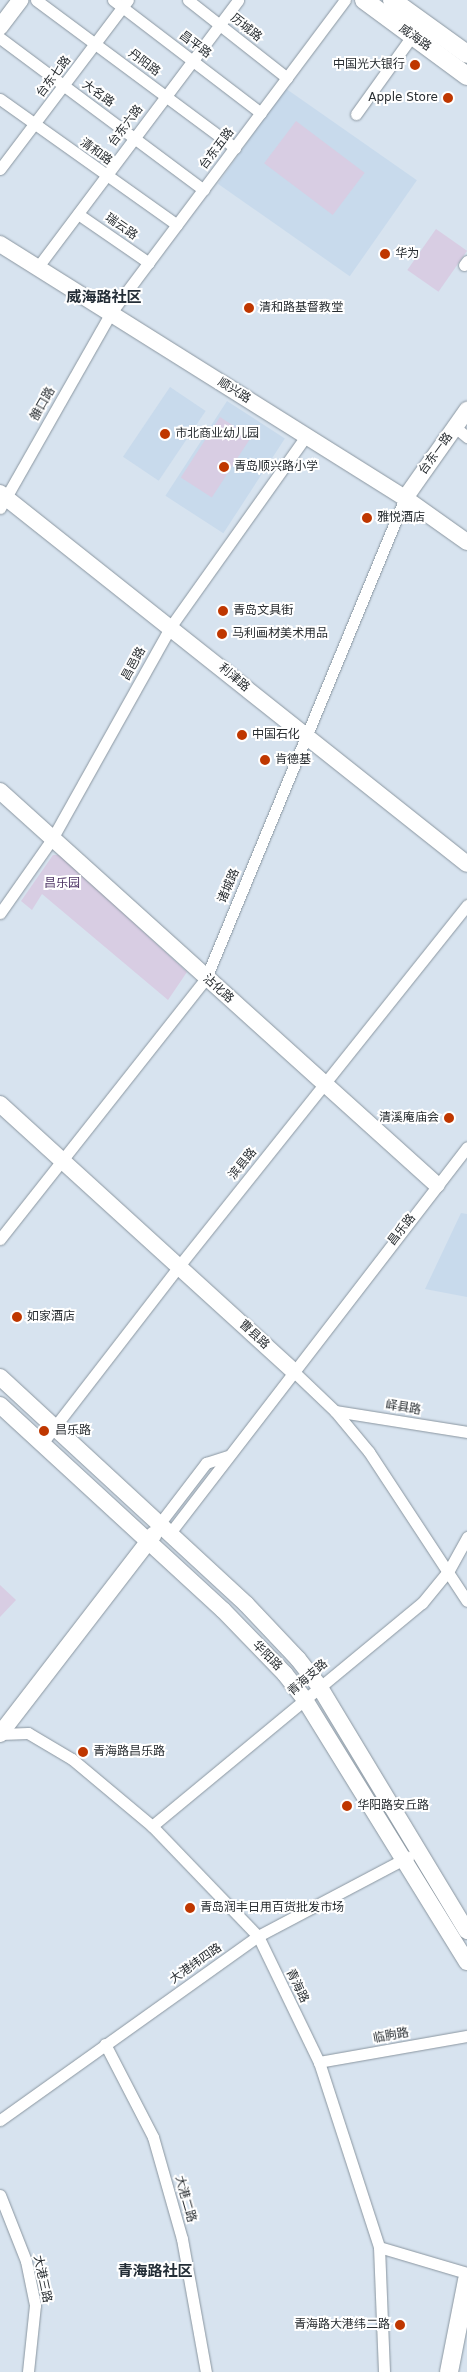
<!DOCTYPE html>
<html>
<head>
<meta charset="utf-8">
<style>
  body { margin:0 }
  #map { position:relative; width:467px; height:2372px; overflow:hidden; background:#d7e3ef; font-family:"DejaVu Sans","Noto Sans SC",sans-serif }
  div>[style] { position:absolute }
  .built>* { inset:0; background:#c8daec; transform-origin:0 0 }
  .green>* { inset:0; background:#d8cde3; transform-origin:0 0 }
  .roads { filter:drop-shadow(0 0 1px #8a96a0) drop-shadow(0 0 1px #8a96a0) }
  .street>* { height:11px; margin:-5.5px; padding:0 5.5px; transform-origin:5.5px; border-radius:5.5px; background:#fff }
  .secondary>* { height:16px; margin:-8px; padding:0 8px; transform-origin:8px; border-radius:8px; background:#fff }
  .primary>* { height:18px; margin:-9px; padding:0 9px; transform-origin:9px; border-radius:9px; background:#fff }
  .dots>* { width:14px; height:14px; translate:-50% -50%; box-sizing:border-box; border:2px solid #fff; border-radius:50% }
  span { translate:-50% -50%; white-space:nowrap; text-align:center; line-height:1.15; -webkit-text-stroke:4px #fff; paint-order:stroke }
  .street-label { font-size:12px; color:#282d31 }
  .poi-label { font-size:12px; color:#282d31 }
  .right { translate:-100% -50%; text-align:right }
  .left { translate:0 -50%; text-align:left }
  .park-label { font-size:12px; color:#4e3565 }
  .quarter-label { font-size:15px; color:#242e37; font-weight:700 }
</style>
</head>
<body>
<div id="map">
  <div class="built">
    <div style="left:285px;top:88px;width:161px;height:117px;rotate:35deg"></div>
    <div style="left:170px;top:387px;width:43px;height:84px;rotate:34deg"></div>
    <div style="left:227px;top:401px;width:69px;height:113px;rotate:33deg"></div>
    <div style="clip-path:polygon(461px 1213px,467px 1214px,467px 1297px,425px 1289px)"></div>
  </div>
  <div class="green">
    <div style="left:296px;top:121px;width:86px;height:53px;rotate:37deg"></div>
    <div style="left:436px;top:229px;width:38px;height:50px;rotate:35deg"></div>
    <div style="left:220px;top:417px;width:37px;height:72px;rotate:33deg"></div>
    <div style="clip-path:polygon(53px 855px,60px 855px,187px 972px,168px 1000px,42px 894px,32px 910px,21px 901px)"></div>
    <div style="clip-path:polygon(0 1585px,16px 1600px,0 1617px)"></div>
  </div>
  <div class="roads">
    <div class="street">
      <div style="left:36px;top:0;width:248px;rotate:36.6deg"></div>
      <div style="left:113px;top:0;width:186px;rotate:37.4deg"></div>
      <div style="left:188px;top:0;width:126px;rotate:38.2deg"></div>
      <div style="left:0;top:38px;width:254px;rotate:36.7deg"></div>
      <div style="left:0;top:99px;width:217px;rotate:35.4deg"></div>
      <div style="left:356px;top:114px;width:96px;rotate:-54.3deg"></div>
      <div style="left:0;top:169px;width:212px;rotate:-52.9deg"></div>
      <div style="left:78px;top:214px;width:86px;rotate:34.6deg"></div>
      <div style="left:464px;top:265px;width:5px;rotate:-53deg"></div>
      <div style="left:37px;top:268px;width:335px;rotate:-53.1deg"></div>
      <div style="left:455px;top:427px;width:16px;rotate:40deg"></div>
      <div style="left:0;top:508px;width:223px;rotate:-60.4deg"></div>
      <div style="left:110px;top:314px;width:392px;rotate:-53.2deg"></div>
      <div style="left:0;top:913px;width:90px;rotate:-54.9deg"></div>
      <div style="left:52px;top:839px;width:244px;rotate:-60.8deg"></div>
      <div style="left:171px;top:626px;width:233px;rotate:-54.6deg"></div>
      <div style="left:0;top:1239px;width:333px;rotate:-51.7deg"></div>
      <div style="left:206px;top:978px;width:520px;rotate:-67.48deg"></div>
      <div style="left:292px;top:1370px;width:59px;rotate:43.6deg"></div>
      <div style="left:335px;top:1411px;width:53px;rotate:50.3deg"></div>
      <div style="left:369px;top:1452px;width:178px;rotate:56.7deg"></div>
      <div style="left:335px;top:1411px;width:134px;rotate:9deg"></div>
      <div style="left:43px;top:1442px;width:222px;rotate:-52.3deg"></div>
      <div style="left:179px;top:1266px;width:462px;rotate:-51.4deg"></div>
      <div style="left:160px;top:1523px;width:76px;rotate:-52.5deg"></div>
      <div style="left:206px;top:1463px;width:23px;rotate:-18deg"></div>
      <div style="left:170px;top:1533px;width:487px;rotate:-52.4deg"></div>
      <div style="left:0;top:1734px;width:28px;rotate:-2deg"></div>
      <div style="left:28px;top:1733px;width:51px;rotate:30.6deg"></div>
      <div style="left:72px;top:1759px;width:104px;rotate:39.9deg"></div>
      <div style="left:152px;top:1826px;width:153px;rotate:46.1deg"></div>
      <div style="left:258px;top:1936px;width:140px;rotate:64.2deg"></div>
      <div style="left:319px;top:2062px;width:194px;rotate:72deg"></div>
      <div style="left:379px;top:2247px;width:125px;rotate:87.7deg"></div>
      <div style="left:152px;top:1826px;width:350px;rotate:-39.6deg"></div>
      <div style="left:422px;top:1603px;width:43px;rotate:-50.7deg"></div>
      <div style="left:449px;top:1570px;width:38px;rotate:-61deg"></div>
      <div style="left:105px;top:2044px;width:105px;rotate:62.7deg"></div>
      <div style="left:153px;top:2137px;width:106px;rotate:74.1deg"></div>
      <div style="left:182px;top:2239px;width:135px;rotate:79.8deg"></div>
      <div style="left:319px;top:2062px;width:150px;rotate:-10deg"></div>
      <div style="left:0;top:2120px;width:317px;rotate:-35.5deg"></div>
      <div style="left:258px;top:1936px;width:170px;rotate:-27.8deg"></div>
      <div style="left:0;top:2195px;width:71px;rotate:68.5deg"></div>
      <div style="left:26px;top:2261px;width:45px;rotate:78.4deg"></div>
      <div style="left:35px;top:2305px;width:67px;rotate:96deg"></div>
      <div style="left:379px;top:2247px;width:92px;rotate:16.5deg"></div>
    </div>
    <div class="secondary">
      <div style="left:0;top:27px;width:34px;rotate:-53deg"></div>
      <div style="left:0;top:244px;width:478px;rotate:32.1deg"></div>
      <div style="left:405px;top:498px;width:76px;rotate:35.4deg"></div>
      <div style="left:0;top:493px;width:596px;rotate:38.46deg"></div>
      <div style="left:405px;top:498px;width:108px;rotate:-54.8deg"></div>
      <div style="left:0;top:791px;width:588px;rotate:42.04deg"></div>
      <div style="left:0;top:1104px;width:395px;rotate:42.3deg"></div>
      <div style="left:0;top:1377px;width:335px;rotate:42.7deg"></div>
      <div style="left:246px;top:1604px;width:76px;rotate:46.6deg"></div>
      <div style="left:298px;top:1659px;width:34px;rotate:52deg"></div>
      <div style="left:319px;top:1686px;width:286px;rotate:58.9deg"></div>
      <div style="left:0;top:1405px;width:303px;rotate:42.6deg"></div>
      <div style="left:223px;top:1610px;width:89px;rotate:45.9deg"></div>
      <div style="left:285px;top:1674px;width:33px;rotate:52deg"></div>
      <div style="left:305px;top:1700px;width:308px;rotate:58.3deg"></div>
      <div style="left:0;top:1734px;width:252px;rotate:-52.4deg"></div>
    </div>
    <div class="primary">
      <div style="left:364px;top:0;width:128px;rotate:36.4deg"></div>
      <div style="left:392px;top:0;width:92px;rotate:35.8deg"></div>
      <div style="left:449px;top:2372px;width:94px;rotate:-78.9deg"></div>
    </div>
  </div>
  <div class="dots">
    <div style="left:415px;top:65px;background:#bf3700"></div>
    <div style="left:448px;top:98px;background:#bf3700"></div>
    <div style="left:385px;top:254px;background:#bf3700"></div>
    <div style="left:249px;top:308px;background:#bf3700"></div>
    <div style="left:165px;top:434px;background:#bf3700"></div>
    <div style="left:224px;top:467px;background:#bf3700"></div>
    <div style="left:367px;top:518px;background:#bf3700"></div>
    <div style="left:223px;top:611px;background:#bf3700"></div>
    <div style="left:222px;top:634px;background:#bf3700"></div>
    <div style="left:242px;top:735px;background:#bf3700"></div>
    <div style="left:265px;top:760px;background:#bf3700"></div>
    <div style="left:449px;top:1118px;background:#bf3700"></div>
    <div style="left:17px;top:1317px;background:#bf3700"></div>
    <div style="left:44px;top:1431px;background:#bf3700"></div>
    <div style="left:83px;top:1752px;background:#bf3700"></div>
    <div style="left:347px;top:1806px;background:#bf3700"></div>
    <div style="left:190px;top:1908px;background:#bf3700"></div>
    <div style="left:400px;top:2325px;background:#bf3700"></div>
  </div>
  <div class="street-label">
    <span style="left:246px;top:28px;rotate:38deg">历城路</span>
    <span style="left:415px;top:38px;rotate:36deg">威海路</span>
    <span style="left:195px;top:45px;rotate:37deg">昌平路</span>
    <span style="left:144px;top:63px;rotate:37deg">丹阳路</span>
    <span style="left:54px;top:77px;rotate:-53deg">台东七路</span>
    <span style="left:98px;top:94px;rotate:36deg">大名路</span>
    <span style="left:126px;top:126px;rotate:-53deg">台东六路</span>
    <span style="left:217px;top:149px;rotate:-53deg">台东五路</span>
    <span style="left:96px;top:152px;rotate:36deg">清和路</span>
    <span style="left:121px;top:227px;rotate:35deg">瑞云路</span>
    <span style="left:234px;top:391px;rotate:32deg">顺兴路</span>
    <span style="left:43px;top:404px;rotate:-60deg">雒口路</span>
    <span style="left:436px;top:454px;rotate:-54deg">台东一路</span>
    <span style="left:134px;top:664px;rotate:-61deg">昌邑路</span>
    <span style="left:234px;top:678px;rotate:40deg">利津路</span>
    <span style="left:229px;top:886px;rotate:-67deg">诸城路</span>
    <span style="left:218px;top:989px;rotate:42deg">沾化路</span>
    <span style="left:243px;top:1164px;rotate:-51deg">滨县路</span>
    <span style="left:402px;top:1230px;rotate:-52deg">昌乐路</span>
    <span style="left:254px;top:1335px;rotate:43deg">曹县路</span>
    <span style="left:403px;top:1408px;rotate:9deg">峄县路</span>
    <span style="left:267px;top:1656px;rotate:45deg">华阳路</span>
    <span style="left:308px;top:1678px;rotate:-41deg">青海支路</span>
    <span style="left:196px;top:1964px;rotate:-35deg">大港纬四路</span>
    <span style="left:297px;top:1986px;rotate:64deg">青海路</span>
    <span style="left:391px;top:2036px;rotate:-10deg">临朐路</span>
    <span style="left:185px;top:2199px;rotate:74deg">大港二路</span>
    <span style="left:42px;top:2279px;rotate:78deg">大港三路</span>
  </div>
  <div class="poi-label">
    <span class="right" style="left:405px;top:65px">中国光大银行</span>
    <span class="right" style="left:438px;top:98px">Apple Store</span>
    <span class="left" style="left:395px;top:254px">华为</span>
    <span class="left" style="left:259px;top:308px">清和路基督教堂</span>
    <span class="left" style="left:175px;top:434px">市北商业幼儿园</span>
    <span class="left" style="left:234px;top:467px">青岛顺兴路小学</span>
    <span class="left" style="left:377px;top:518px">雅悦酒店</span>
    <span class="left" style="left:233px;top:611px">青岛文具街</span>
    <span class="left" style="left:232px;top:634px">马利画材美术用品</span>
    <span class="left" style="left:252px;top:735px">中国石化</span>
    <span class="left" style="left:275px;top:760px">肯德基</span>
    <span class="right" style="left:439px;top:1118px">清溪庵庙会</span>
    <span class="left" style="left:27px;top:1317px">如家酒店</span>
    <span class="left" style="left:55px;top:1431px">昌乐路</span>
    <span class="left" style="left:93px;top:1752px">青海路昌乐路</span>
    <span class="left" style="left:357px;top:1806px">华阳路安丘路</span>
    <span class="left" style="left:200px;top:1908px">青岛润丰日用百货批发市场</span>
    <span class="right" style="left:390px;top:2325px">青海路大港纬二路</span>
  </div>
  <div class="park-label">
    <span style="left:62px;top:884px">昌乐园</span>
  </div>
  <div class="quarter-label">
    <span style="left:104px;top:298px">威海路社区</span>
    <span style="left:155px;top:2272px">青海路社区</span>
  </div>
</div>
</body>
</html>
